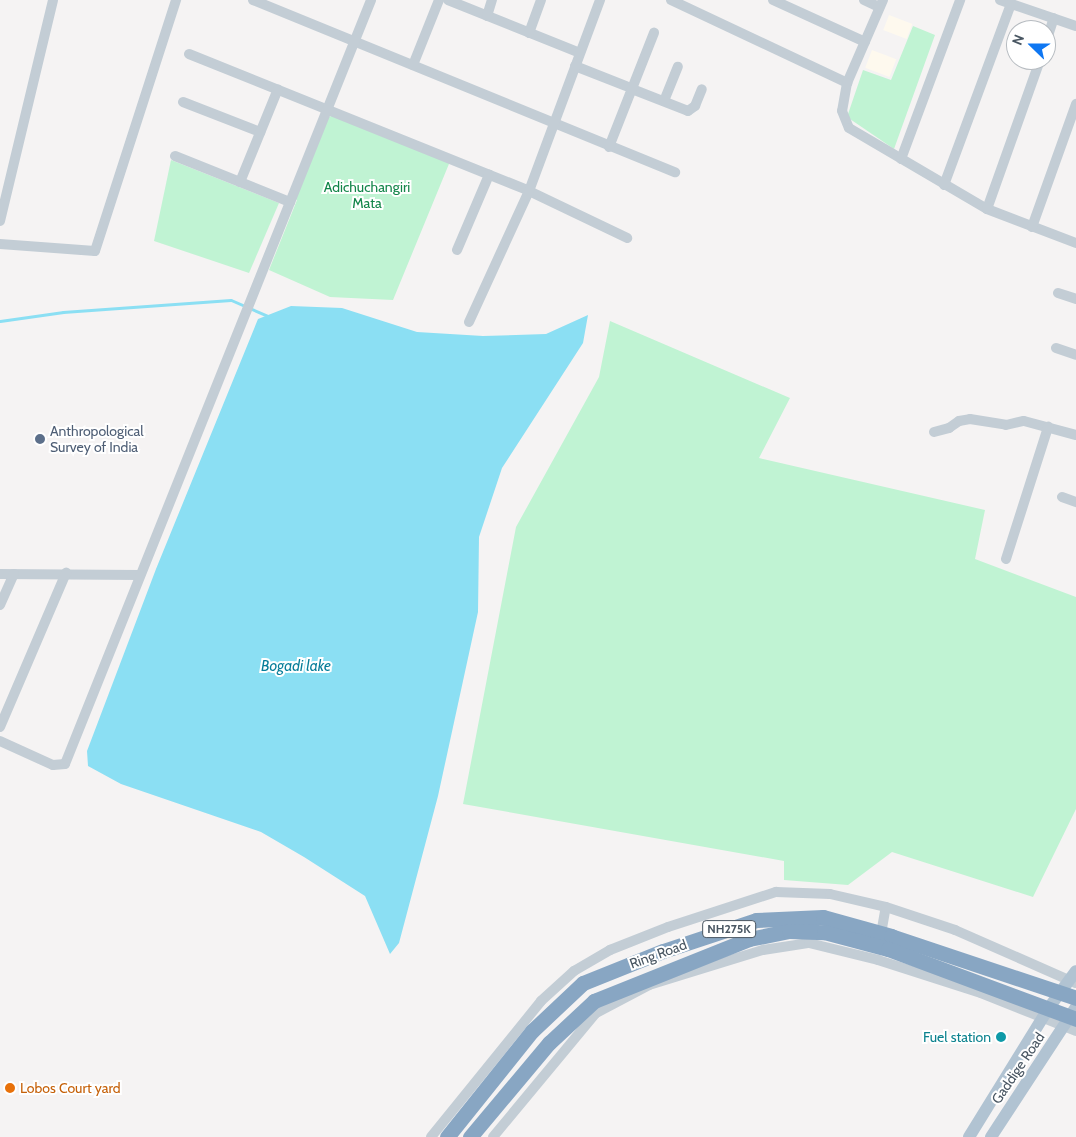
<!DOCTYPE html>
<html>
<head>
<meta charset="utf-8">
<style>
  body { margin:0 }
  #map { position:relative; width:1076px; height:1137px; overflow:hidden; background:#f5f3f3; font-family:Cabin,sans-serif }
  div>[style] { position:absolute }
  .commercial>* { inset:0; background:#fef9ee; transform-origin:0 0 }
  .green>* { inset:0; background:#c0f3d3 }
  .water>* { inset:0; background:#8bdff3 }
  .stream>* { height:3px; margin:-1.5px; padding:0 1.5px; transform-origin:1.5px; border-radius:1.5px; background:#8bdff3 }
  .minor>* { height:10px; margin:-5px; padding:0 5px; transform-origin:5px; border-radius:5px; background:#c3cdd5 }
  .major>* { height:12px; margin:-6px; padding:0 6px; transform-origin:6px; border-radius:6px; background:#b1c3d2 }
  .highway>* { height:15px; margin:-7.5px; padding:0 7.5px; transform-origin:7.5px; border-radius:7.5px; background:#88a6c3 }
  .dots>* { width:14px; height:14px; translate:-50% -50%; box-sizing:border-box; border:2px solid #fff; border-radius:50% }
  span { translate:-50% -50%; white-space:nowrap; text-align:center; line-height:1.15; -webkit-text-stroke:4px #fff; paint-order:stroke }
  .shield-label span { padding:1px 4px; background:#fff; border:1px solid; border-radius:4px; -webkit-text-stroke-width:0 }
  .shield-label { font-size:12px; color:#495662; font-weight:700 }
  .park-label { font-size:14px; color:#128549 }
  .service-label { font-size:14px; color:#4e5e75 }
  .left { translate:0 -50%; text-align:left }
  .street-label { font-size:14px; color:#495662 }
  .culture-label { font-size:14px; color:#0d838f }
  .right { translate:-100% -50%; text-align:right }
  .food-label { font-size:14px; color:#c56008 }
  .water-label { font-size:15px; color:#067d99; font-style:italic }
  .north { position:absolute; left:1006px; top:20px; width:50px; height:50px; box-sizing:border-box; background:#fff; border:1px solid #b6bbc0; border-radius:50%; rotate:292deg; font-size:14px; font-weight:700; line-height:20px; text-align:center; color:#495662 }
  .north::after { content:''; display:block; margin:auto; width:18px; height:22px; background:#0f77f2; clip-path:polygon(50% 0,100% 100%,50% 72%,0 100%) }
</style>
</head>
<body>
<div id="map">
  <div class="commercial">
    <div style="left:889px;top:15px;width:25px;height:16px;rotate:21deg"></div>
    <div style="left:872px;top:50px;width:26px;height:19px;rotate:21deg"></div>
  </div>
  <div class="green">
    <div style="clip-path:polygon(913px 26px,935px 35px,894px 149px,847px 117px,863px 70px,891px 80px)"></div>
    <div style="clip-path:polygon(333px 112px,451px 159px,393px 300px,330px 297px,269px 270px,297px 200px,292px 197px,325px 115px,330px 117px)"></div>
    <div style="clip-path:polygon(171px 160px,279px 203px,249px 273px,154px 241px)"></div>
    <div style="clip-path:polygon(610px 321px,790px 398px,759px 458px,985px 510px,975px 559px,1076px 597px,1076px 809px,1033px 897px,892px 852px,848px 885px,784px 880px,784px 861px,463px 804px,516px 527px,599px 377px)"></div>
  </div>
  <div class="water">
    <div style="clip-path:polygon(291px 306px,342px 308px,417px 332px,483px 336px,546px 334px,588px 315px,583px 343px,502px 468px,479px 537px,478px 612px,438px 796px,399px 943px,390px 954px,365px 896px,304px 857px,261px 832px,121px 784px,88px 766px,87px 751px,156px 569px,258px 319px)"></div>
  </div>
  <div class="stream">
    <div style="left:0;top:321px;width:64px;rotate:-8.1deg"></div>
    <div style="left:63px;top:312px;width:168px;rotate:-4.1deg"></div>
    <div style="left:231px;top:300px;width:43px;rotate:23.6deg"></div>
  </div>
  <div class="minor">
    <div style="left:253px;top:0;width:456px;rotate:22.2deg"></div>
    <div style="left:448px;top:0;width:142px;rotate:21.9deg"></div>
    <div style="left:671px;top:0;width:195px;rotate:25.2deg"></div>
    <div style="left:773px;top:0;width:101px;rotate:24.5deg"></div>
    <div style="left:864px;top:0;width:17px;rotate:25deg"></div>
    <div style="left:883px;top:0;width:90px;rotate:113.4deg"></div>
    <div style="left:847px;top:83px;width:28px;rotate:100deg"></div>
    <div style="left:842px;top:111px;width:18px;rotate:68deg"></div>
    <div style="left:849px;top:128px;width:160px;rotate:30.4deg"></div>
    <div style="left:987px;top:209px;width:95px;rotate:20.9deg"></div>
    <div style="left:1000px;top:0;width:80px;rotate:18.9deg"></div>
    <div style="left:487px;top:16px;width:17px;rotate:-73deg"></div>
    <div style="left:529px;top:33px;width:35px;rotate:-70deg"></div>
    <div style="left:1046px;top:42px;width:25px;rotate:-72deg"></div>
    <div style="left:189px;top:54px;width:367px;rotate:21.9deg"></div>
    <div style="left:529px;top:191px;width:109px;rotate:25.6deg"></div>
    <div style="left:413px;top:65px;width:70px;rotate:-68.2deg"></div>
    <div style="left:575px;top:66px;width:55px;rotate:21.4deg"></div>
    <div style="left:632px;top:89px;width:60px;rotate:21.4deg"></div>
    <div style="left:688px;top:111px;width:9px;rotate:-36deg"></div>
    <div style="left:695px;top:106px;width:18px;rotate:-68deg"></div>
    <div style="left:664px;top:101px;width:37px;rotate:-68deg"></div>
    <div style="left:183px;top:102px;width:83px;rotate:21.3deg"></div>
    <div style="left:609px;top:147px;width:123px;rotate:-68.5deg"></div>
    <div style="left:175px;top:156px;width:124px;rotate:21.8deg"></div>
    <div style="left:901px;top:159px;width:170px;rotate:-69.6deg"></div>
    <div style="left:240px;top:182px;width:100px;rotate:-67.8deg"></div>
    <div style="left:944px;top:185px;width:193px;rotate:-69.7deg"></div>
    <div style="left:987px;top:209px;width:158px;rotate:-70.4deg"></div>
    <div style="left:0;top:221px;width:227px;rotate:-76.5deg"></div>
    <div style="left:1032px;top:227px;width:131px;rotate:-70.3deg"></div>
    <div style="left:0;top:244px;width:95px;rotate:4.2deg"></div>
    <div style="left:95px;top:251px;width:264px;rotate:-72.1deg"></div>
    <div style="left:457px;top:250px;width:82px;rotate:-66.9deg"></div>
    <div style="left:1058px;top:293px;width:19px;rotate:18deg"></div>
    <div style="left:469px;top:322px;width:144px;rotate:-65.4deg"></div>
    <div style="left:529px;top:191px;width:204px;rotate:-69.6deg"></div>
    <div style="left:1056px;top:348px;width:21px;rotate:19deg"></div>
    <div style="left:934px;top:432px;width:16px;rotate:-15deg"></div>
    <div style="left:949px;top:428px;width:12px;rotate:-35deg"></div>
    <div style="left:959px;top:421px;width:11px;rotate:-10deg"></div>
    <div style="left:970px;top:419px;width:36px;rotate:9deg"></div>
    <div style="left:1006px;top:425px;width:18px;rotate:-13deg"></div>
    <div style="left:1024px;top:421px;width:54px;rotate:15.1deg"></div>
    <div style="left:1062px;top:497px;width:15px;rotate:20deg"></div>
    <div style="left:1006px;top:559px;width:139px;rotate:-72.3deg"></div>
    <div style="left:0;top:574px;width:140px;rotate:0.4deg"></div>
    <div style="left:0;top:605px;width:34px;rotate:-66deg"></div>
    <div style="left:0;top:727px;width:168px;rotate:-66.8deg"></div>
    <div style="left:0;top:741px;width:58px;rotate:24.4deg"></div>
    <div style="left:53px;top:765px;width:12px;rotate:-5deg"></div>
    <div style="left:65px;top:764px;width:823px;rotate:-68.17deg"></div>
    <div style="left:881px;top:934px;width:27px;rotate:-80deg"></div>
    <div style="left:431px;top:1137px;width:175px;rotate:-51deg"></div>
    <div style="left:541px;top:1001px;width:45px;rotate:-42.3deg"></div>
    <div style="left:574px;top:971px;width:42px;rotate:-30.3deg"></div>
    <div style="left:610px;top:950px;width:62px;rotate:-21.6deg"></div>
    <div style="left:668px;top:927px;width:114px;rotate:-18deg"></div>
    <div style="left:776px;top:892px;width:54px;rotate:2.1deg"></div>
    <div style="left:830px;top:894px;width:57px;rotate:13.1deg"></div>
    <div style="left:886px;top:907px;width:73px;rotate:18.4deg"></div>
    <div style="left:955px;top:930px;width:132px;rotate:23.7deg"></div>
    <div style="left:493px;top:1137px;width:161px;rotate:-50.3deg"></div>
    <div style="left:596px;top:1013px;width:60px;rotate:-27.8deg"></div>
    <div style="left:649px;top:985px;width:119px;rotate:-17.1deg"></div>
    <div style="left:763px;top:950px;width:47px;rotate:-8.7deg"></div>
    <div style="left:809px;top:943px;width:71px;rotate:13.8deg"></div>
    <div style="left:878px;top:960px;width:108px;rotate:17.8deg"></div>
    <div style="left:981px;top:993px;width:102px;rotate:21.8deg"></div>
  </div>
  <div class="major">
    <div style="left:969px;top:1137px;width:150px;rotate:-58.3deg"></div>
    <div style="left:1048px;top:1009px;width:47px;rotate:-53.6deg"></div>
    <div style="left:991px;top:1137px;width:155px;rotate:-56.8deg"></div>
  </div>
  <div class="highway">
    <div style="left:447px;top:1137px;width:136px;rotate:-51.3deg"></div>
    <div style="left:532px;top:1031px;width:70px;rotate:-43.3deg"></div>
    <div style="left:583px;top:983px;width:86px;rotate:-21.8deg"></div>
    <div style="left:663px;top:951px;width:98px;rotate:-18.4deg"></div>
    <div style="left:756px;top:920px;width:67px;rotate:-2.6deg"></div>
    <div style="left:823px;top:917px;width:71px;rotate:15.6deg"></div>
    <div style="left:891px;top:936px;width:195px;rotate:18.5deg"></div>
    <div style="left:470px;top:1137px;width:123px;rotate:-50deg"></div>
    <div style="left:549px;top:1043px;width:62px;rotate:-43deg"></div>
    <div style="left:594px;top:1001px;width:167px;rotate:-21.8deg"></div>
    <div style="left:749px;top:939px;width:41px;rotate:-11.3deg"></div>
    <div style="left:789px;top:931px;width:35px;rotate:2deg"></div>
    <div style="left:824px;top:932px;width:66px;rotate:14.9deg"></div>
    <div style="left:888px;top:949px;width:201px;rotate:20.4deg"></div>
  </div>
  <div class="dots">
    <div style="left:40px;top:439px;background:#5c6f8a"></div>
    <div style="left:1001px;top:1037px;background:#0f9aa8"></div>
    <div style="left:10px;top:1088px;background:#e8710a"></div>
  </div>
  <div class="shield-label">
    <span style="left:729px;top:929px">NH275K</span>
  </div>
  <div class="park-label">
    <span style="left:367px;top:195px">Adichuchangiri<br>Mata</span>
  </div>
  <div class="service-label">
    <span class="left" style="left:50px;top:439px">Anthropological<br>Survey of India</span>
  </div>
  <div class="street-label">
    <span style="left:658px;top:954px;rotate:-20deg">Ring Road</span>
    <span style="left:1018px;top:1068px;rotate:-56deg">Gaddige Road</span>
  </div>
  <div class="culture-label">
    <span class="right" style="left:991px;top:1037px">Fuel station</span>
  </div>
  <div class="food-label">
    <span class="left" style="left:20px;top:1088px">Lobos Court yard</span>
  </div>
  <div class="water-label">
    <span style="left:296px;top:667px">Bogadi lake</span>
  </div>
  <div class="north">N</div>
</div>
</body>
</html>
